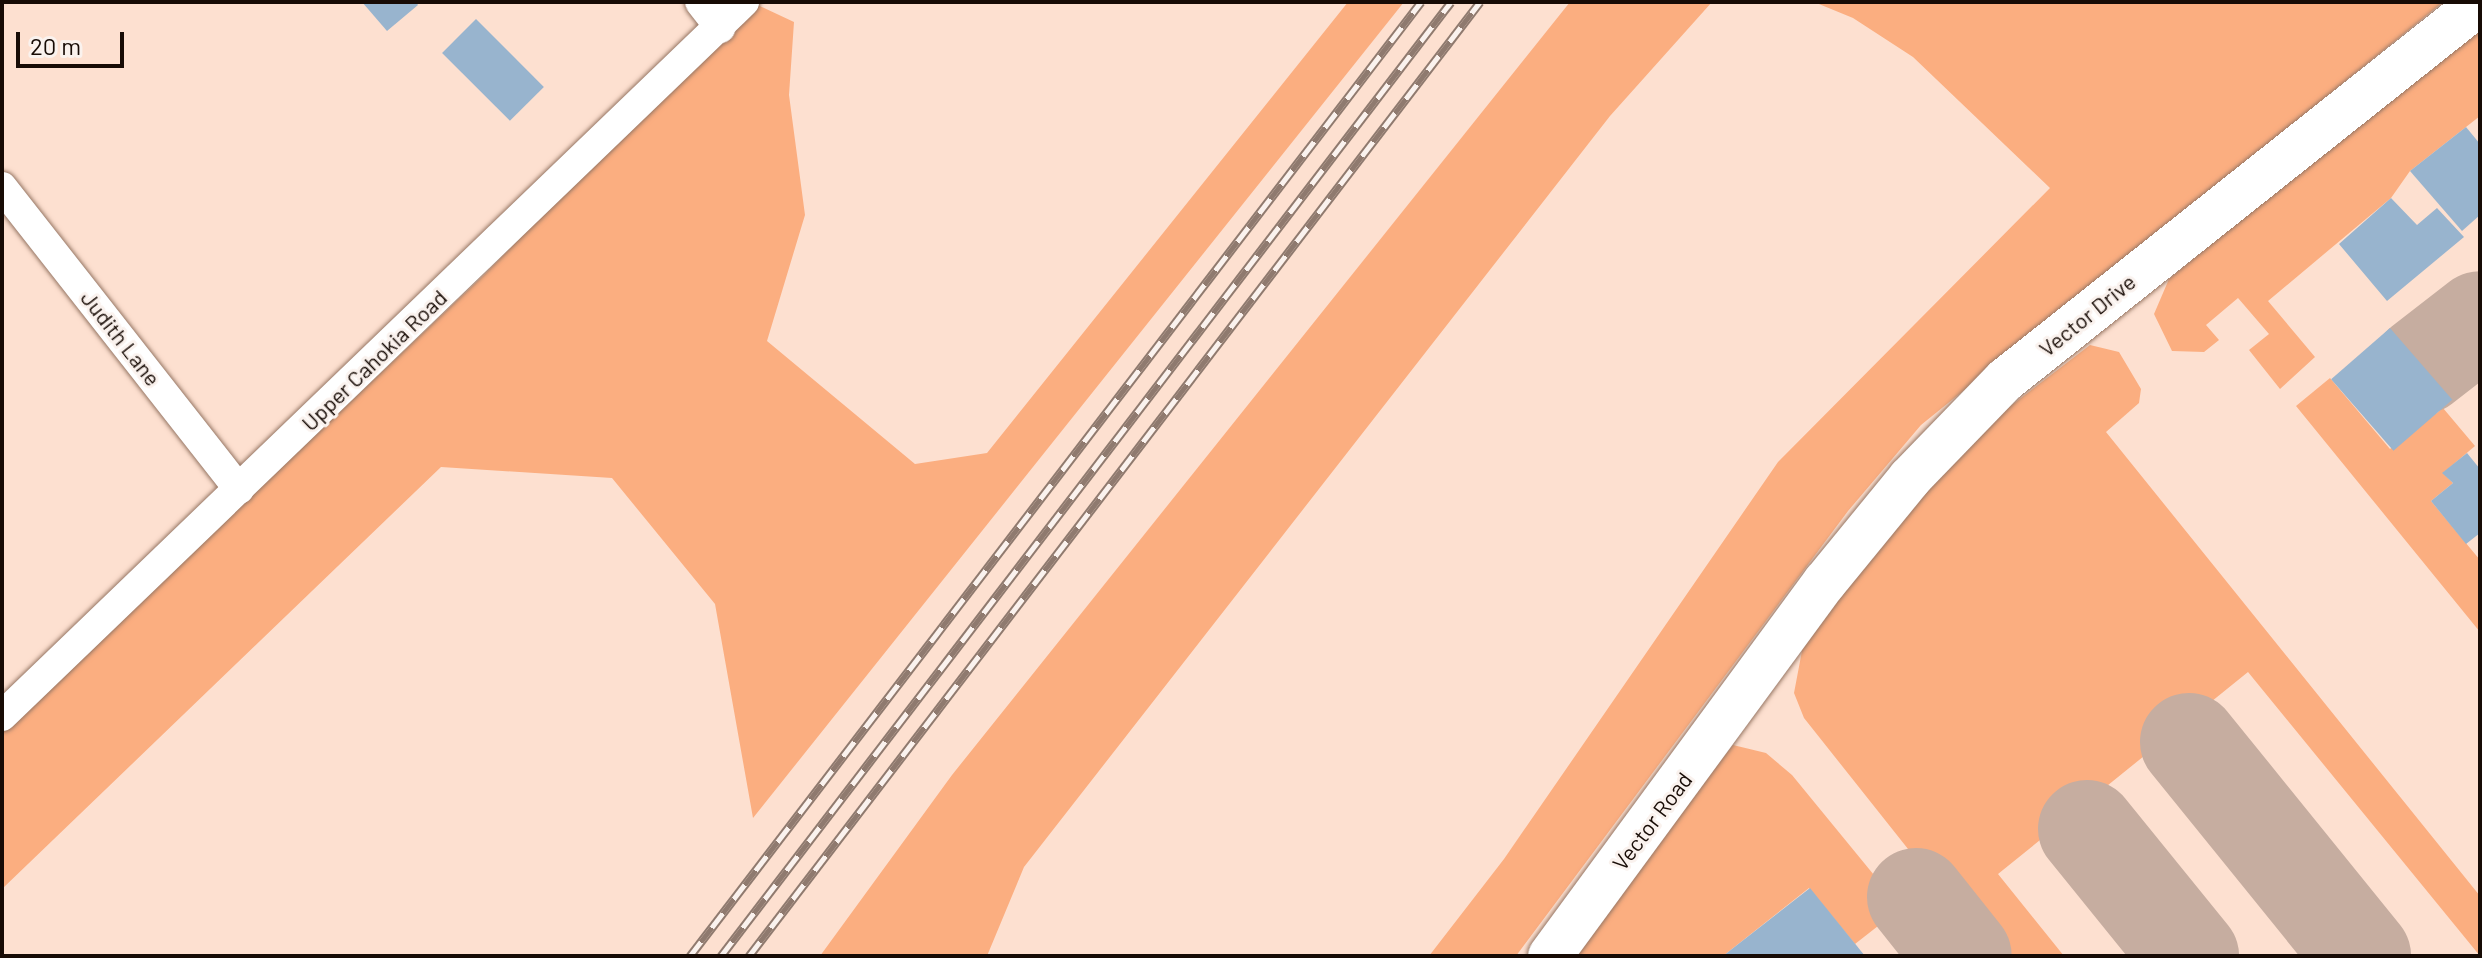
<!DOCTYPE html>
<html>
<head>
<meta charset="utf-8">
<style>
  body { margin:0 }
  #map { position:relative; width:2482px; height:958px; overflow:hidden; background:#fde0d0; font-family:Barlow,sans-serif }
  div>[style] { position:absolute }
  .green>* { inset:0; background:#fbae80 }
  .taxiway>* { height:98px; margin:-49px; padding:0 49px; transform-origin:49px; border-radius:49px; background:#c6ada0 }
  .building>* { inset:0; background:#98b4ce; transform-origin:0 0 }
  .roads { filter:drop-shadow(0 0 2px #967664) drop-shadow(0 0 2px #967664) }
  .street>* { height:30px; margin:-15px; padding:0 15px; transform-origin:15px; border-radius:15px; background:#fff }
  .secondary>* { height:44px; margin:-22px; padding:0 22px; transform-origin:22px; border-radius:22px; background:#fff }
  .rail>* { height:9px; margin-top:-4.5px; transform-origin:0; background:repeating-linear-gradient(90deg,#faf2ee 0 18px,#8f7a6f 0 36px); box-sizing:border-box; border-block:2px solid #8f7a6f }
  span { translate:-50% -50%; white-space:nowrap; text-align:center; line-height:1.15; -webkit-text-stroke:6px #faf2ee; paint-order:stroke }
  .street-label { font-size:22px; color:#170b05 }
  .frame { position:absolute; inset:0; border:4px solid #170b05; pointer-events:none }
  .scale { position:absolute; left:16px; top:32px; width:108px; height:36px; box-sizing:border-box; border:4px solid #170b05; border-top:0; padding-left:10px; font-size:24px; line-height:28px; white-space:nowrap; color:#170b05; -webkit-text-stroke:6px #faf2ee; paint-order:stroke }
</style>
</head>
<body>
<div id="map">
  <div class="green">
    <div style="clip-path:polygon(751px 2px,794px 22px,789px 95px,805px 215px,767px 341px,915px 464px,987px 453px,1348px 2px,1404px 2px,753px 818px,715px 604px,612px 478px,441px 467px,2px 889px,2px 733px,484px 275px)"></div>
    <div style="clip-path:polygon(1570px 2px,1712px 2px,1610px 116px,1024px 867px,987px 956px,820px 956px,952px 775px)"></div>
    <div style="clip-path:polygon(1814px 2px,2443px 2px,1921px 425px,1848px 511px,1516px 956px,1429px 956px,1504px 859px,1778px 462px,2050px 188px,1913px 57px,1853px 18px)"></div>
    <div style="clip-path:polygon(2480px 23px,2480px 116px,2410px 171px,2391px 198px,2268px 301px,2315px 357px,2280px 389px,2249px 350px,2269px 334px,2238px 298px,2206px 325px,2219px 340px,2204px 352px,2172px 351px,2154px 314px,2169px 279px)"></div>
    <div style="clip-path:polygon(2090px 345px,2119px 352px,2141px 389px,2139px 403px,2106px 432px,2480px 896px,2480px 956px,2248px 672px,1998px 874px,2064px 956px,1993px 956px,1804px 718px,1794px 693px,1805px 635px,1960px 445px)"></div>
    <div style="clip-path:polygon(2330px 378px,2390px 449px,2443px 408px,2475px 446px,2443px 473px,2453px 483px,2431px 501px,2480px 560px,2480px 632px,2296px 406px)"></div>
    <div style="clip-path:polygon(1733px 745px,1766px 753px,1792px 775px,1901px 908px,1855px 944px,1809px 888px,1723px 956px,1567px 956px)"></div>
  </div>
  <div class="taxiway">
    <div style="left:2422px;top:365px;width:73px;rotate:-37.8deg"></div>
    <div style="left:2189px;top:742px;width:275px;rotate:51deg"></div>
    <div style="left:2087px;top:829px;width:164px;rotate:51deg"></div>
    <div style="left:1916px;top:897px;width:75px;rotate:51.5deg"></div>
  </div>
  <div class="building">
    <div style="clip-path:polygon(362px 2px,416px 2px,418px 5px,387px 31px)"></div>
    <div style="left:476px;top:19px;width:96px;height:48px;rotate:45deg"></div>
    <div style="clip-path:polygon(2466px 127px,2480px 144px,2480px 215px,2462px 231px,2410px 171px)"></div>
    <div style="clip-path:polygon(2391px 198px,2417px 225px,2437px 208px,2464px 237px,2387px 301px,2339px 244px)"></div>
    <div style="left:2390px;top:328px;width:95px;height:78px;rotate:49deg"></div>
    <div style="clip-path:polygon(2467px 453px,2480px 469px,2480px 533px,2466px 544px,2431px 501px,2453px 483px,2442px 473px)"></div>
    <div style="clip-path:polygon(1810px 888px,1865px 956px,1723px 956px)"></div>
  </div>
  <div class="roads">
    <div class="street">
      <div style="left:700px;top:2px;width:33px;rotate:52deg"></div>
      <div style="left:2px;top:187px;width:384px;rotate:51.9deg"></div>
      <div style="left:2px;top:716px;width:1030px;rotate:-43.9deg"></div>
    </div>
    <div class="secondary">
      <div style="left:1550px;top:956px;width:464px;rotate:-53.7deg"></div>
      <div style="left:1825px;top:582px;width:134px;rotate:-50.7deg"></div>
      <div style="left:1910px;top:478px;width:136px;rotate:-45.9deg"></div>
      <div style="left:2005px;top:380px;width:606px;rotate:-38.44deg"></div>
    </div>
  </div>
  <div class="rail">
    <div style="left:690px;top:956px;width:1202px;rotate:-52.54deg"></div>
    <div style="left:721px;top:956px;width:1201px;rotate:-52.58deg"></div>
    <div style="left:749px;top:956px;width:1202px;rotate:-52.54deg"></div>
  </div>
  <div class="street-label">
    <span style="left:2087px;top:315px;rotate:-39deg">Vector Drive</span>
    <span style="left:121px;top:338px;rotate:52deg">Judith Lane</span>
    <span style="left:374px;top:360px;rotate:-44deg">Upper Cahokia Road</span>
    <span style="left:1652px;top:821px;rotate:-53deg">Vector Road</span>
  </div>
  <div class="frame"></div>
  <div class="scale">20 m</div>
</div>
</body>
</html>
